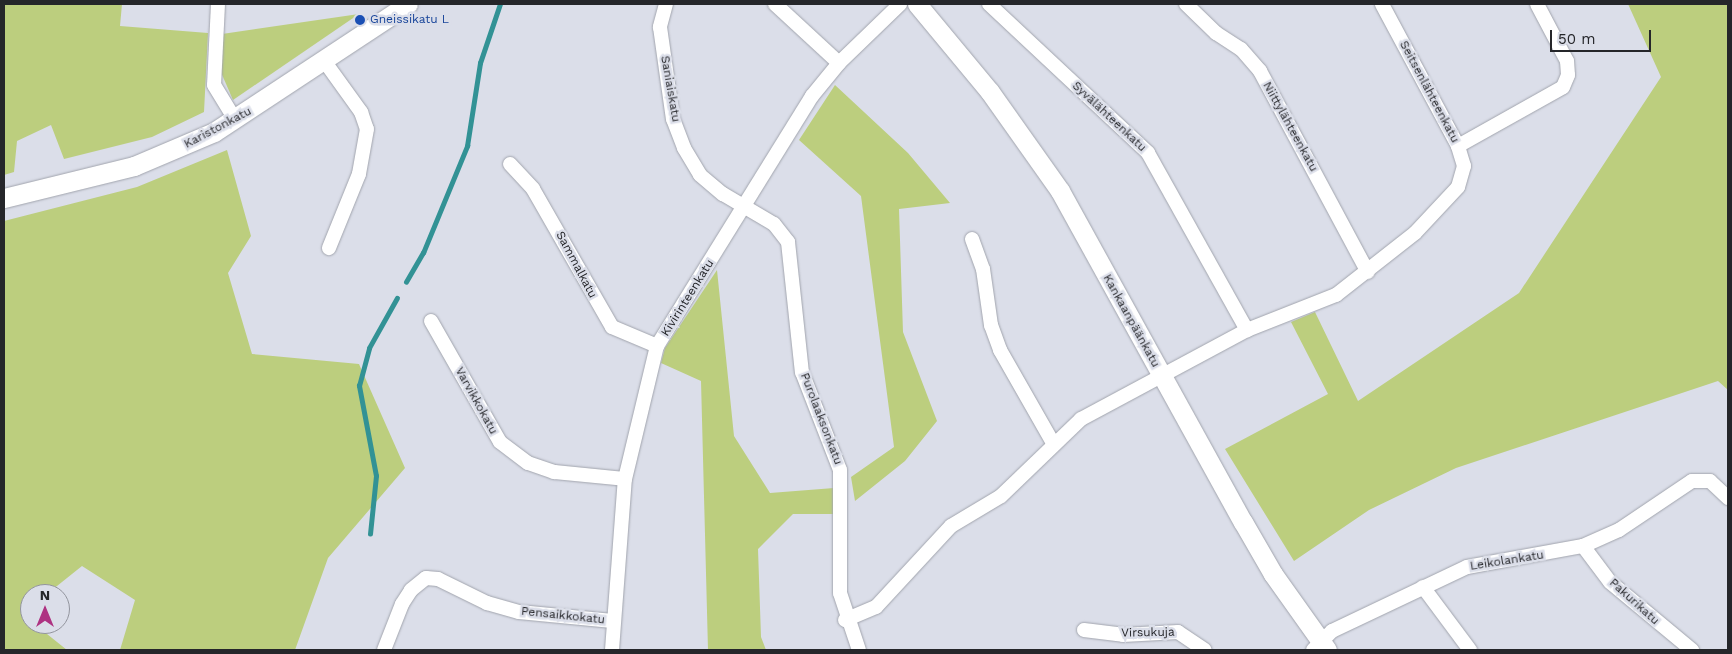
<!DOCTYPE html>
<html>
<head>
<meta charset="utf-8">
<style>
  body { margin:0 }
  #map { position:relative; width:1732px; height:654px; overflow:hidden; background:#dbdee9; font-family:"Work Sans",sans-serif }
  div>[style] { position:absolute }
  .green>* { inset:0; background:#bcce7e }
  .stream>* { height:4.5px; margin:-2.25px; padding:0 2.25px; transform-origin:2.25px; border-radius:2.25px; background:#329295 }
  .roads { filter:drop-shadow(0 0 1px #a1a4ad) drop-shadow(0 0 1px #a1a4ad) }
  .street>* { height:14px; margin:-7px; padding:0 7px; transform-origin:7px; border-radius:7px; background:#fff }
  .secondary>* { height:19px; margin:-9.5px; padding:0 9.5px; transform-origin:9.5px; border-radius:9.5px; background:#fff }
  .dots>* { width:14px; height:14px; translate:-50% -50%; box-sizing:border-box; border:2px solid #dbdee9; border-radius:50% }
  span { translate:-50% -50%; white-space:nowrap; text-align:center; line-height:1.15; -webkit-text-stroke:5px #dbdee9; paint-order:stroke }
  .transit-label { font-size:12px; color:#164399 }
  .left { translate:0 -50%; text-align:left }
  .street-label { font-size:12px; color:#25262a }
  .frame { position:absolute; inset:0; border:5px solid #25262a; pointer-events:none }
  .north { position:absolute; left:20px; top:584px; width:50px; height:50px; box-sizing:border-box; background:#dbdee9; border:1px solid #92949d; border-radius:50%; rotate:0deg; font-size:14px; font-weight:700; line-height:20px; text-align:center; color:#25262a }
  .north::after { content:''; display:block; margin:auto; width:18px; height:22px; background:#ae3282; clip-path:polygon(50% 0,100% 100%,50% 72%,0 100%) }
  .scale { position:absolute; left:1550px; top:30px; width:101px; height:22px; box-sizing:border-box; border:2px solid #25262a; border-top:0; padding-left:6px; font-size:15px; line-height:18px; white-space:nowrap; color:#25262a; -webkit-text-stroke:4px #dbdee9; paint-order:stroke }
</style>
</head>
<body>
<div id="map">
  <div class="green">
    <div style="clip-path:polygon(4px 4px,122px 4px,120px 26px,208px 33px,204px 112px,152px 137px,64px 159px,51px 125px,17px 141px,14px 172px,4px 175px)"></div>
    <div style="clip-path:polygon(1628px 4px,1728px 4px,1728px 390px,1718px 381px,1456px 468px,1369px 510px,1294px 561px,1225px 449px,1328px 394px,1291px 322px,1315px 312px,1358px 401px,1519px 293px,1661px 77px)"></div>
    <div style="clip-path:polygon(359px 14px,233px 100px,220px 70px,222px 34px)"></div>
    <div style="clip-path:polygon(835px 85px,908px 153px,950px 203px,899px 209px,903px 332px,937px 421px,905px 461px,855px 501px,851px 477px,894px 447px,861px 196px,799px 140px)"></div>
    <div style="clip-path:polygon(227px 150px,251px 236px,228px 273px,252px 354px,359px 364px,405px 468px,328px 558px,295px 650px,120px 650px,135px 600px,82px 566px,47px 594px,30px 594px,30px 608px,22px 614px,67px 650px,4px 650px,4px 221px,137px 187px)"></div>
    <div style="clip-path:polygon(717px 270px,734px 436px,770px 493px,834px 488px,836px 514px,793px 514px,758px 549px,761px 637px,766px 650px,708px 650px,701px 381px,661px 363px,665px 348px)"></div>
  </div>
  <div class="stream">
    <div style="left:406px;top:282px;width:34px;rotate:-60deg"></div>
    <div style="left:423px;top:253px;width:116px;rotate:-67.6deg"></div>
    <div style="left:467px;top:146px;width:84px;rotate:-81.1deg"></div>
    <div style="left:480px;top:63px;width:62px;rotate:-71.3deg"></div>
    <div style="left:370px;top:534px;width:58px;rotate:-84.1deg"></div>
    <div style="left:376px;top:476px;width:92px;rotate:-100.7deg"></div>
    <div style="left:359px;top:386px;width:39px;rotate:-75deg"></div>
    <div style="left:369px;top:348px;width:57px;rotate:-60.8deg"></div>
  </div>
  <div class="roads">
    <div class="street">
      <div style="left:218px;top:4px;width:81px;rotate:92.8deg"></div>
      <div style="left:214px;top:85px;width:42px;rotate:58.6deg"></div>
      <div style="left:666px;top:4px;width:24px;rotate:105deg"></div>
      <div style="left:660px;top:27px;width:93px;rotate:82deg"></div>
      <div style="left:673px;top:119px;width:31px;rotate:69deg"></div>
      <div style="left:684px;top:148px;width:31px;rotate:59deg"></div>
      <div style="left:700px;top:175px;width:30px;rotate:40deg"></div>
      <div style="left:723px;top:194px;width:59px;rotate:30.5deg"></div>
      <div style="left:774px;top:224px;width:23px;rotate:52deg"></div>
      <div style="left:788px;top:242px;width:131px;rotate:83.9deg"></div>
      <div style="left:802px;top:372px;width:105px;rotate:68.8deg"></div>
      <div style="left:840px;top:470px;width:123px;rotate:90deg"></div>
      <div style="left:840px;top:593px;width:60px;rotate:71.6deg"></div>
      <div style="left:775px;top:4px;width:87px;rotate:42.7deg"></div>
      <div style="left:989px;top:4px;width:218px;rotate:43.1deg"></div>
      <div style="left:1148px;top:153px;width:203px;rotate:60.8deg"></div>
      <div style="left:1186px;top:4px;width:42px;rotate:44deg"></div>
      <div style="left:1216px;top:33px;width:30px;rotate:33deg"></div>
      <div style="left:1241px;top:49px;width:29px;rotate:49deg"></div>
      <div style="left:1260px;top:71px;width:228px;rotate:61.8deg"></div>
      <div style="left:325px;top:62px;width:62px;rotate:54.2deg"></div>
      <div style="left:361px;top:112px;width:18px;rotate:71deg"></div>
      <div style="left:367px;top:129px;width:46px;rotate:100.1deg"></div>
      <div style="left:359px;top:174px;width:80px;rotate:112.1deg"></div>
      <div style="left:1458px;top:146px;width:120px;rotate:-29.3deg"></div>
      <div style="left:1563px;top:87px;width:13px;rotate:-67deg"></div>
      <div style="left:1568px;top:75px;width:14px;rotate:-94deg"></div>
      <div style="left:1567px;top:61px;width:64px;rotate:-117.8deg"></div>
      <div style="left:510px;top:164px;width:34px;rotate:47deg"></div>
      <div style="left:533px;top:189px;width:159px;rotate:60.2deg"></div>
      <div style="left:612px;top:327px;width:49px;rotate:22.9deg"></div>
      <div style="left:972px;top:239px;width:32px;rotate:70deg"></div>
      <div style="left:983px;top:269px;width:57px;rotate:81.9deg"></div>
      <div style="left:991px;top:325px;width:27px;rotate:70deg"></div>
      <div style="left:1000px;top:350px;width:107px;rotate:60.3deg"></div>
      <div style="left:431px;top:321px;width:139px;rotate:60.3deg"></div>
      <div style="left:500px;top:442px;width:35px;rotate:37deg"></div>
      <div style="left:528px;top:463px;width:28px;rotate:19deg"></div>
      <div style="left:554px;top:472px;width:71px;rotate:5.6deg"></div>
      <div style="left:1583px;top:546px;width:45px;rotate:53.1deg"></div>
      <div style="left:1610px;top:582px;width:107px;rotate:39.7deg"></div>
      <div style="left:1423px;top:587px;width:79px;rotate:53.3deg"></div>
      <div style="left:845px;top:620px;width:34px;rotate:-23deg"></div>
      <div style="left:876px;top:607px;width:110px;rotate:-47.2deg"></div>
      <div style="left:951px;top:526px;width:58px;rotate:-31deg"></div>
      <div style="left:1001px;top:496px;width:111px;rotate:-43.9deg"></div>
      <div style="left:1081px;top:419px;width:188px;rotate:-28.2deg"></div>
      <div style="left:1247px;top:330px;width:96px;rotate:-21.5deg"></div>
      <div style="left:1336px;top:295px;width:100px;rotate:-38.1deg"></div>
      <div style="left:1415px;top:233px;width:63px;rotate:-46.9deg"></div>
      <div style="left:1458px;top:187px;width:22px;rotate:-74deg"></div>
      <div style="left:1464px;top:166px;width:21px;rotate:-107deg"></div>
      <div style="left:1458px;top:146px;width:161px;rotate:-118.2deg"></div>
      <div style="left:1084px;top:630px;width:39px;rotate:7deg"></div>
      <div style="left:1123px;top:635px;width:55px;rotate:-3.1deg"></div>
      <div style="left:1178px;top:632px;width:32px;rotate:34deg"></div>
      <div style="left:384px;top:650px;width:49px;rotate:-68.6deg"></div>
      <div style="left:402px;top:604px;width:17px;rotate:-57deg"></div>
      <div style="left:411px;top:590px;width:19px;rotate:-39deg"></div>
      <div style="left:426px;top:578px;width:12px;rotate:5deg"></div>
      <div style="left:438px;top:579px;width:55px;rotate:26.1deg"></div>
      <div style="left:487px;top:603px;width:33px;rotate:16deg"></div>
      <div style="left:519px;top:612px;width:94px;rotate:5.5deg"></div>
      <div style="left:612px;top:650px;width:171px;rotate:-85.7deg"></div>
      <div style="left:625px;top:479px;width:137px;rotate:-76.5deg"></div>
      <div style="left:657px;top:346px;width:294px;rotate:-58.2deg"></div>
      <div style="left:812px;top:96px;width:43px;rotate:-50.7deg"></div>
      <div style="left:839px;top:63px;width:85px;rotate:-44deg"></div>
      <div style="left:1313px;top:650px;width:27px;rotate:-45deg"></div>
      <div style="left:1332px;top:631px;width:149px;rotate:-25.4deg"></div>
      <div style="left:1467px;top:567px;width:118px;rotate:-10.3deg"></div>
      <div style="left:1583px;top:546px;width:39px;rotate:-24deg"></div>
      <div style="left:1619px;top:530px;width:88px;rotate:-33.9deg"></div>
      <div style="left:1692px;top:481px;width:18px"></div>
      <div style="left:1710px;top:481px;width:25px;rotate:43deg"></div>
    </div>
    <div class="secondary">
      <div style="left:917px;top:4px;width:114px;rotate:50.3deg"></div>
      <div style="left:990px;top:92px;width:121px;rotate:54.7deg"></div>
      <div style="left:1060px;top:191px;width:378px;rotate:61.1deg"></div>
      <div style="left:1243px;top:522px;width:60px;rotate:60deg"></div>
      <div style="left:1273px;top:574px;width:93px;rotate:54.6deg"></div>
      <div style="left:4px;top:198px;width:134px;rotate:-13.8deg"></div>
      <div style="left:134px;top:166px;width:87px;rotate:-23deg"></div>
      <div style="left:214px;top:132px;width:232px;rotate:-33.4deg"></div>
    </div>
  </div>
  <div class="dots">
    <div style="left:360px;top:20px;background:#1a4fb4"></div>
  </div>
  <div class="transit-label">
    <span class="left" style="left:370px;top:20px">Gneissikatu L</span>
  </div>
  <div class="street-label">
    <span style="left:670px;top:89px;rotate:80deg">Saniaiskatu</span>
    <span style="left:1429px;top:92px;rotate:62deg">Seitsenlähteenkatu</span>
    <span style="left:1109px;top:117px;rotate:43deg">Syvälähteenkatu</span>
    <span style="left:1290px;top:127px;rotate:61deg">Niittylähteenkatu</span>
    <span style="left:218px;top:128px;rotate:-28deg">Karistonkatu</span>
    <span style="left:576px;top:265px;rotate:62deg">Sammalkatu</span>
    <span style="left:688px;top:298px;rotate:-58deg">Kivirinteenkatu</span>
    <span style="left:1131px;top:321px;rotate:61deg">Kankaanpäänkatu</span>
    <span style="left:476px;top:401px;rotate:61deg">Varvikkokatu</span>
    <span style="left:821px;top:419px;rotate:69deg">Purolaaksonkatu</span>
    <span style="left:1507px;top:561px;rotate:-9deg">Leikolankatu</span>
    <span style="left:1634px;top:602px;rotate:42deg">Pakurikatu</span>
    <span style="left:563px;top:616px;rotate:6deg">Pensaikkokatu</span>
    <span style="left:1148px;top:633px;rotate:-1deg">Virsukuja</span>
  </div>
  <div class="frame"></div>
  <div class="north">N</div>
  <div class="scale">50 m</div>
</div>
</body>
</html>
